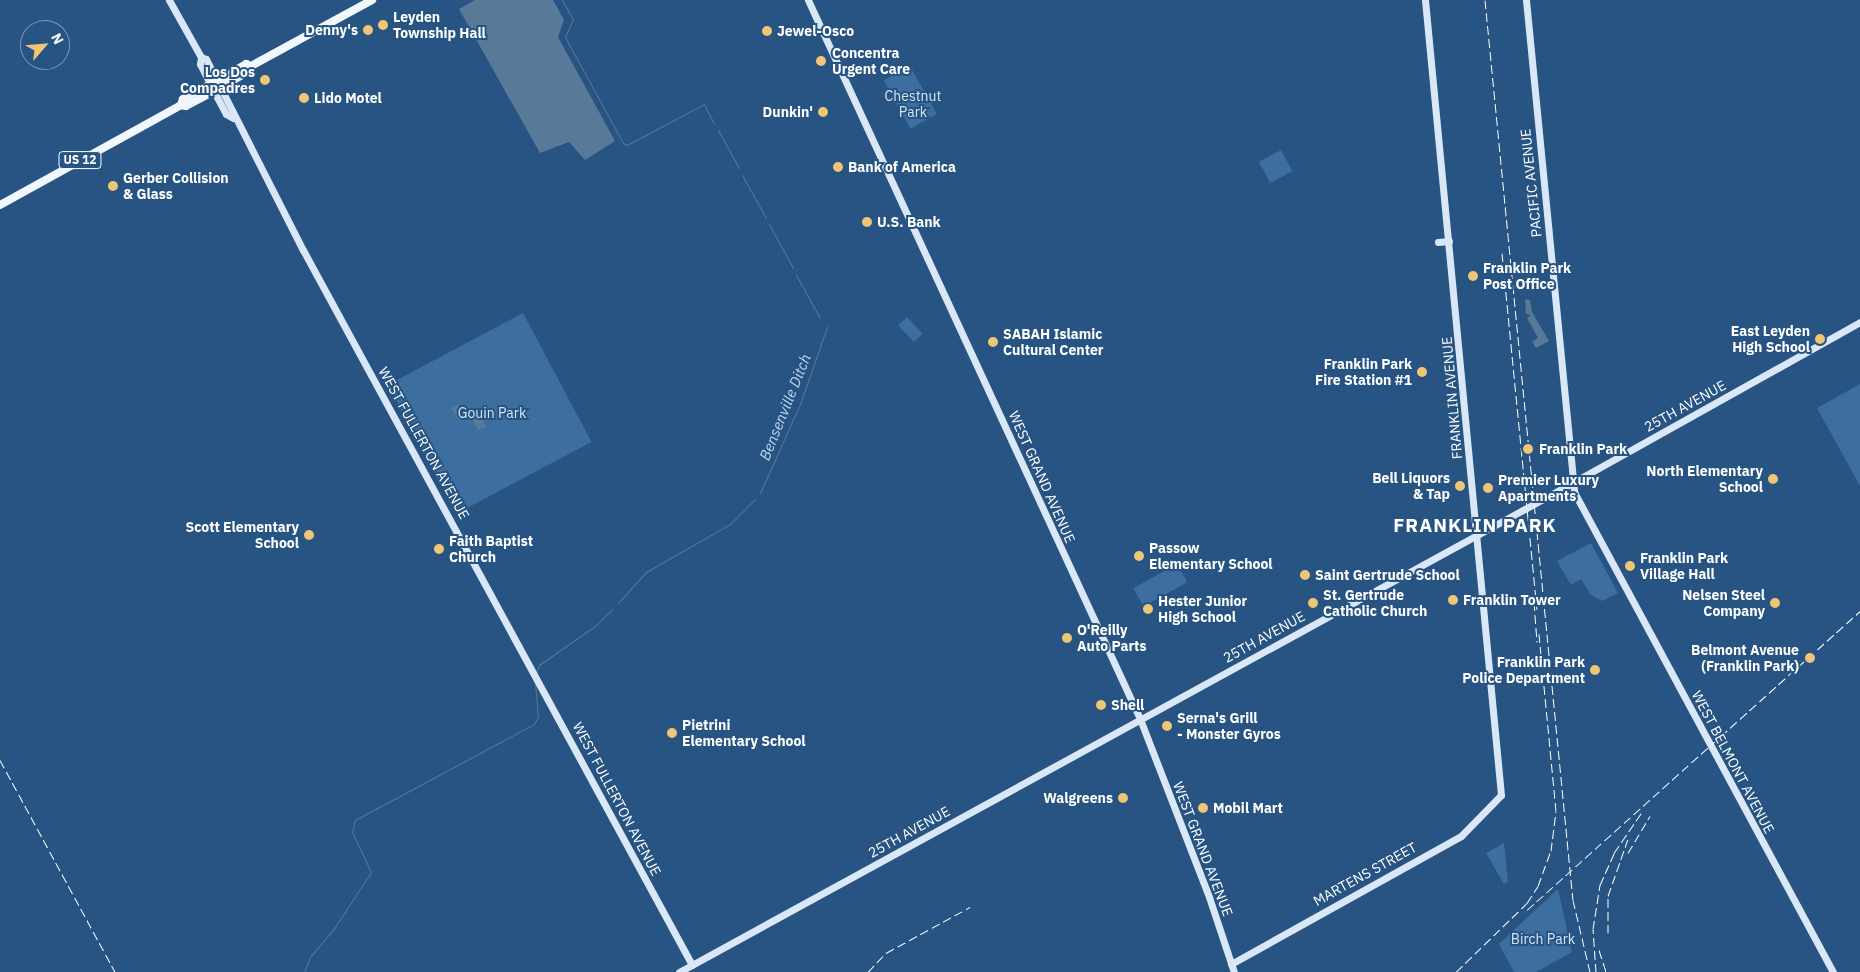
<!DOCTYPE html>
<html>
<head>
<meta charset="utf-8">
<style>
  body { margin:0 }
  #map { position:relative; width:1860px; height:972px; overflow:hidden; background:#275482; font-family:"IBM Plex Sans",sans-serif }
  div>[style] { position:absolute }
  .green>* { inset:0; background:#3c6f9f; transform-origin:0 0 }
  .water>* { inset:0; background:#597998 }
  .stream>* { height:1px; margin:-0.5px; padding:0 0.5px; transform-origin:0.5px; border-radius:0.5px; background:#597998 }
  .secondary>* { height:7px; margin:-3.5px; padding:0 3.5px; transform-origin:3.5px; border-radius:3.5px; background:#d9e7f6 }
  .primary>* { height:8px; margin:-4px; padding:0 4px; transform-origin:4px; border-radius:4px; background:#f1f7fd }
  .rail>* { height:1px; margin-top:-0.5px; transform-origin:0; background:repeating-linear-gradient(90deg,#fff 0 9px,transparent 0 13px) }
  .dots>* { width:14px; height:14px; translate:-50% -50%; box-sizing:border-box; border:2px solid #275482; border-radius:50% }
  span { translate:-50% -50%; white-space:nowrap; text-align:center; line-height:1.15; -webkit-text-stroke:4px #275482; paint-order:stroke }
  .shield-label span { padding:1px 4px; background:#275482; border:1px solid; border-radius:4px; -webkit-text-stroke-width:0 }
  .shield-label { font-size:12px; color:#fff; font-weight:700 }
  .poi-label { font-size:14px; color:#fff; font-weight:700 }
  .left { translate:0 -50%; text-align:left }
  .right { translate:-100% -50%; text-align:right }
  .park-label { font-size:14px; color:#d3e5f5 }
  .street-label { font-size:14px; color:#fff }
  .water-label { font-size:15px; color:#bbd6ee; font-style:italic }
  .district-label { font-size:19px; color:#fff; font-weight:700; letter-spacing:1px }
  .north { position:absolute; left:20px; top:20px; width:50px; height:50px; box-sizing:border-box; background:#275482; border:1px solid #7d98b4; border-radius:50%; rotate:63deg; font-size:14px; font-weight:700; line-height:20px; text-align:center; color:#fff }
  .north::after { content:''; display:block; margin:auto; width:18px; height:22px; background:#efc576; clip-path:polygon(50% 0,100% 100%,50% 72%,0 100%) }
</style>
</head>
<body>
<div id="map">
  <div class="green">
    <div style="left:910px;top:66px;width:55px;height:30px;rotate:61deg"></div>
    <div style="left:1281px;top:150px;width:24px;height:25px;rotate:62deg"></div>
    <div style="left:523px;top:313px;width:146px;height:153px;rotate:62deg"></div>
    <div style="left:907px;top:317px;width:23px;height:12px;rotate:47deg"></div>
    <div style="clip-path:polygon(1860px 384px,1860px 486px,1817px 408px)"></div>
    <div style="clip-path:polygon(1591px 543px,1618px 593px,1602px 601px,1591px 595px,1581px 579px,1571px 585px,1557px 561px)"></div>
    <div style="left:1177px;top:564px;width:21px;height:50px;rotate:61deg"></div>
    <div style="clip-path:polygon(1504px 843px,1508px 882px,1504px 884px,1486px 853px)"></div>
    <div style="clip-path:polygon(1558px 889px,1572px 952px,1536px 972px,1514px 972px,1499px 944px)"></div>
  </div>
  <div class="water">
    <div style="clip-path:polygon(475px 0,553px 0,564px 20px,558px 37px,615px 141px,585px 160px,569px 142px,540px 153px,459px 9px)"></div>
    <div style="clip-path:polygon(1525px 299px,1530px 300px,1532px 312px,1549px 341px,1536px 348px,1532px 342px,1538px 338px,1527px 318px,1531px 315px,1526px 314px)"></div>
    <div style="clip-path:polygon(458px 405px,464px 413px,469px 410px,476px 416px,480px 414px,486px 427px,478px 430px,472px 419px,466px 417px,459px 421px,451px 408px)"></div>
  </div>
  <div class="stream">
    <div style="left:562px;top:0;width:22px;rotate:60deg"></div>
    <div style="left:573px;top:19px;width:20px;rotate:114deg"></div>
    <div style="left:565px;top:37px;width:121px;rotate:61.3deg"></div>
    <div style="left:623px;top:143px;width:4px;rotate:27deg"></div>
    <div style="left:627px;top:145px;width:87px;rotate:-28deg"></div>
    <div style="left:704px;top:104px;width:22px;rotate:63deg"></div>
    <div style="left:718px;top:130px;width:43px;rotate:61.1deg"></div>
    <div style="left:742px;top:175px;width:49px;rotate:60.8deg"></div>
    <div style="left:769px;top:224px;width:50px;rotate:61.4deg"></div>
    <div style="left:796px;top:275px;width:49px;rotate:60.8deg"></div>
    <div style="left:760px;top:493px;width:98px;rotate:-65.8deg"></div>
    <div style="left:800px;top:404px;width:82px;rotate:-70.7deg"></div>
    <div style="left:618px;top:603px;width:42px;rotate:-47.9deg"></div>
    <div style="left:646px;top:572px;width:97px;rotate:-29.7deg"></div>
    <div style="left:730px;top:524px;width:35px;rotate:-45deg"></div>
    <div style="left:536px;top:673px;width:9px;rotate:-69deg"></div>
    <div style="left:539px;top:665px;width:68px;rotate:-34.9deg"></div>
    <div style="left:595px;top:626px;width:24px;rotate:-45deg"></div>
    <div style="left:304px;top:972px;width:16px;rotate:-68deg"></div>
    <div style="left:310px;top:957px;width:39px;rotate:-50deg"></div>
    <div style="left:335px;top:927px;width:66px;rotate:-56.8deg"></div>
    <div style="left:371px;top:872px;width:44px;rotate:-115.4deg"></div>
    <div style="left:352px;top:832px;width:12px;rotate:-76deg"></div>
    <div style="left:355px;top:820px;width:203px;rotate:-28.2deg"></div>
    <div style="left:534px;top:724px;width:8px;rotate:-60deg"></div>
    <div style="left:538px;top:717px;width:35px;rotate:-95deg"></div>
  </div>
  <div class="secondary">
    <div style="left:169px;top:0;width:65px;rotate:60.7deg"></div>
    <div style="left:201px;top:57px;width:5px;rotate:22deg"></div>
    <div style="left:206px;top:59px;width:214px;rotate:63.1deg"></div>
    <div style="left:303px;top:250px;width:814px;rotate:61.45deg"></div>
    <div style="left:808px;top:0;width:792px;rotate:65.21deg"></div>
    <div style="left:1140px;top:719px;width:191px;rotate:68.8deg"></div>
    <div style="left:1209px;top:897px;width:79px;rotate:71.6deg"></div>
    <div style="left:1526px;top:0;width:494px;rotate:84.4deg"></div>
    <div style="left:1574px;top:492px;width:545px;rotate:61.65deg"></div>
    <div style="left:201px;top:57px;width:7px;rotate:98deg"></div>
    <div style="left:200px;top:64px;width:37px;rotate:63deg"></div>
    <div style="left:217px;top:97px;width:19px;rotate:62deg"></div>
    <div style="left:226px;top:114px;width:8px;rotate:30deg"></div>
    <div style="left:1438px;top:242px;width:11px;rotate:-5deg"></div>
    <div style="left:1231px;top:964px;width:263px;rotate:-29.1deg"></div>
    <div style="left:1461px;top:836px;width:57px;rotate:-45.7deg"></div>
    <div style="left:1501px;top:795px;width:799px;rotate:-95.46deg"></div>
    <div style="left:679px;top:972px;width:1018px;rotate:-28.7deg"></div>
    <div style="left:1572px;top:483px;width:330px;rotate:-29.2deg"></div>
  </div>
  <div class="primary">
    <div style="left:181px;top:105px;width:6px;rotate:-72deg"></div>
    <div style="left:183px;top:99px;width:52px;rotate:-28.5deg"></div>
    <div style="left:229px;top:74px;width:20px;rotate:-30deg"></div>
    <div style="left:246px;top:64px;width:5px;rotate:22deg"></div>
    <div style="left:251px;top:66px;width:138px;rotate:-28.6deg"></div>
    <div style="left:0;top:205px;width:207px;rotate:-28.9deg"></div>
    <div style="left:181px;top:105px;width:5px;rotate:11deg"></div>
    <div style="left:186px;top:106px;width:32px;rotate:-28deg"></div>
    <div style="left:214px;top:91px;width:40px;rotate:-29.7deg"></div>
    <div style="left:249px;top:71px;width:5px;rotate:-68deg"></div>
  </div>
  <div class="rail">
    <div style="left:1485px;top:0;width:904px;rotate:84.42deg"></div>
    <div style="left:1573px;top:900px;width:74px;rotate:76.7deg"></div>
    <div style="left:1502px;top:253px;width:358px;rotate:84.4deg"></div>
    <div style="left:1534px;top:602px;width:40px;rotate:85.7deg"></div>
    <div style="left:0;top:760px;width:241px;rotate:61.5deg"></div>
    <div style="left:1628px;top:853px;width:43px;rotate:-59.3deg"></div>
    <div style="left:1527px;top:910px;width:448px;rotate:-41.9deg"></div>
    <div style="left:1608px;top:933px;width:37px;rotate:-90deg"></div>
    <div style="left:1608px;top:896px;width:60px;rotate:-70.7deg"></div>
    <div style="left:1599px;top:950px;width:23px;rotate:72deg"></div>
    <div style="left:868px;top:972px;width:26px;rotate:-47deg"></div>
    <div style="left:886px;top:953px;width:96px;rotate:-28.7deg"></div>
    <div style="left:1456px;top:972px;width:99px;rotate:-44.2deg"></div>
    <div style="left:1527px;top:903px;width:20px;rotate:-57deg"></div>
    <div style="left:1538px;top:886px;width:37px;rotate:-70deg"></div>
    <div style="left:1551px;top:851px;width:40px;rotate:-82.9deg"></div>
    <div style="left:1556px;top:811px;width:178px;rotate:-95.5deg"></div>
    <div style="left:1596px;top:972px;width:43px;rotate:-94deg"></div>
    <div style="left:1593px;top:929px;width:45px;rotate:-81deg"></div>
    <div style="left:1600px;top:885px;width:35px;rotate:-66deg"></div>
    <div style="left:1614px;top:853px;width:50px;rotate:-55.7deg"></div>
  </div>
  <div class="dots">
    <div style="left:383px;top:25px;background:#efc576"></div>
    <div style="left:368px;top:30px;background:#efc576"></div>
    <div style="left:767px;top:31px;background:#efc576"></div>
    <div style="left:821px;top:61px;background:#efc576"></div>
    <div style="left:265px;top:80px;background:#efc576"></div>
    <div style="left:304px;top:98px;background:#efc576"></div>
    <div style="left:823px;top:112px;background:#efc576"></div>
    <div style="left:838px;top:167px;background:#efc576"></div>
    <div style="left:113px;top:186px;background:#efc576"></div>
    <div style="left:867px;top:222px;background:#efc576"></div>
    <div style="left:1473px;top:276px;background:#efc576"></div>
    <div style="left:1820px;top:339px;background:#efc576"></div>
    <div style="left:993px;top:342px;background:#efc576"></div>
    <div style="left:1422px;top:372px;background:#efc576"></div>
    <div style="left:1528px;top:449px;background:#efc576"></div>
    <div style="left:1773px;top:479px;background:#efc576"></div>
    <div style="left:1460px;top:486px;background:#efc576"></div>
    <div style="left:1488px;top:488px;background:#efc576"></div>
    <div style="left:309px;top:535px;background:#efc576"></div>
    <div style="left:439px;top:549px;background:#efc576"></div>
    <div style="left:1139px;top:556px;background:#efc576"></div>
    <div style="left:1630px;top:566px;background:#efc576"></div>
    <div style="left:1305px;top:575px;background:#efc576"></div>
    <div style="left:1453px;top:600px;background:#efc576"></div>
    <div style="left:1313px;top:603px;background:#efc576"></div>
    <div style="left:1775px;top:603px;background:#efc576"></div>
    <div style="left:1148px;top:609px;background:#efc576"></div>
    <div style="left:1067px;top:638px;background:#efc576"></div>
    <div style="left:1810px;top:658px;background:#efc576"></div>
    <div style="left:1595px;top:670px;background:#efc576"></div>
    <div style="left:1101px;top:705px;background:#efc576"></div>
    <div style="left:1167px;top:726px;background:#efc576"></div>
    <div style="left:672px;top:733px;background:#efc576"></div>
    <div style="left:1123px;top:798px;background:#efc576"></div>
    <div style="left:1203px;top:808px;background:#efc576"></div>
  </div>
  <div class="shield-label">
    <span style="left:80px;top:160px">US 12</span>
  </div>
  <div class="poi-label">
    <span class="left" style="left:393px;top:25px">Leyden<br>Township Hall</span>
    <span class="right" style="left:358px;top:30px">Denny's</span>
    <span class="left" style="left:777px;top:31px">Jewel-Osco</span>
    <span class="left" style="left:832px;top:61px">Concentra<br>Urgent Care</span>
    <span class="right" style="left:255px;top:80px">Los Dos<br>Compadres</span>
    <span class="left" style="left:314px;top:98px">Lido Motel</span>
    <span class="right" style="left:813px;top:112px">Dunkin'</span>
    <span class="left" style="left:848px;top:167px">Bank of America</span>
    <span class="left" style="left:123px;top:186px">Gerber Collision<br>&amp; Glass</span>
    <span class="left" style="left:877px;top:222px">U.S. Bank</span>
    <span class="left" style="left:1483px;top:276px">Franklin Park<br>Post Office</span>
    <span class="right" style="left:1810px;top:339px">East Leyden<br>High School</span>
    <span class="left" style="left:1003px;top:342px">SABAH Islamic<br>Cultural Center</span>
    <span class="right" style="left:1412px;top:372px">Franklin Park<br>Fire Station #1</span>
    <span class="left" style="left:1539px;top:449px">Franklin Park</span>
    <span class="right" style="left:1763px;top:479px">North Elementary<br>School</span>
    <span class="right" style="left:1450px;top:486px">Bell Liquors<br>&amp; Tap</span>
    <span class="left" style="left:1498px;top:488px">Premier Luxury<br>Apartments</span>
    <span class="right" style="left:299px;top:535px">Scott Elementary<br>School</span>
    <span class="left" style="left:449px;top:549px">Faith Baptist<br>Church</span>
    <span class="left" style="left:1149px;top:556px">Passow<br>Elementary School</span>
    <span class="left" style="left:1640px;top:566px">Franklin Park<br>Village Hall</span>
    <span class="left" style="left:1315px;top:575px">Saint Gertrude School</span>
    <span class="left" style="left:1323px;top:603px">St. Gertrude<br>Catholic Church</span>
    <span class="right" style="left:1765px;top:603px">Nelsen Steel<br>Company</span>
    <span class="left" style="left:1463px;top:600px">Franklin Tower</span>
    <span class="left" style="left:1158px;top:609px">Hester Junior<br>High School</span>
    <span class="left" style="left:1077px;top:638px">O'Reilly<br>Auto Parts</span>
    <span class="right" style="left:1799px;top:658px">Belmont Avenue<br>(Franklin Park)</span>
    <span class="right" style="left:1585px;top:670px">Franklin Park<br>Police Department</span>
    <span class="left" style="left:1111px;top:705px">Shell</span>
    <span class="left" style="left:1177px;top:726px">Serna's Grill<br>- Monster Gyros</span>
    <span class="left" style="left:682px;top:733px">Pietrini<br>Elementary School</span>
    <span class="right" style="left:1113px;top:798px">Walgreens</span>
    <span class="left" style="left:1213px;top:808px">Mobil Mart</span>
  </div>
  <div class="park-label">
    <span style="left:913px;top:104px">Chestnut<br>Park</span>
    <span style="left:492px;top:413px">Gouin Park</span>
    <span style="left:1543px;top:939px">Birch Park</span>
  </div>
  <div class="street-label">
    <span style="left:1531px;top:183px;rotate:-96deg">PACIFIC AVENUE</span>
    <span style="left:1452px;top:398px;rotate:-95deg">FRANKLIN AVENUE</span>
    <span style="left:1685px;top:406px;rotate:-29deg">25TH AVENUE</span>
    <span style="left:424px;top:443px;rotate:61deg">WEST FULLERTON AVENUE</span>
    <span style="left:1042px;top:477px;rotate:66deg">WEST GRAND AVENUE</span>
    <span style="left:1264px;top:637px;rotate:-29deg">25TH AVENUE</span>
    <span style="left:1733px;top:762px;rotate:62deg">WEST BELMONT AVENUE</span>
    <span style="left:617px;top:799px;rotate:62deg">WEST FULLERTON AVENUE</span>
    <span style="left:909px;top:832px;rotate:-29deg">25TH AVENUE</span>
    <span style="left:1203px;top:849px;rotate:69deg">WEST GRAND AVENUE</span>
    <span style="left:1365px;top:874px;rotate:-29deg">MARTENS STREET</span>
  </div>
  <div class="water-label">
    <span style="left:785px;top:407px;rotate:-68deg">Bensenville Ditch</span>
  </div>
  <div class="district-label">
    <span style="left:1475px;top:526px">FRANKLIN PARK</span>
  </div>
  <div class="north">N</div>
</div>
</body>
</html>
